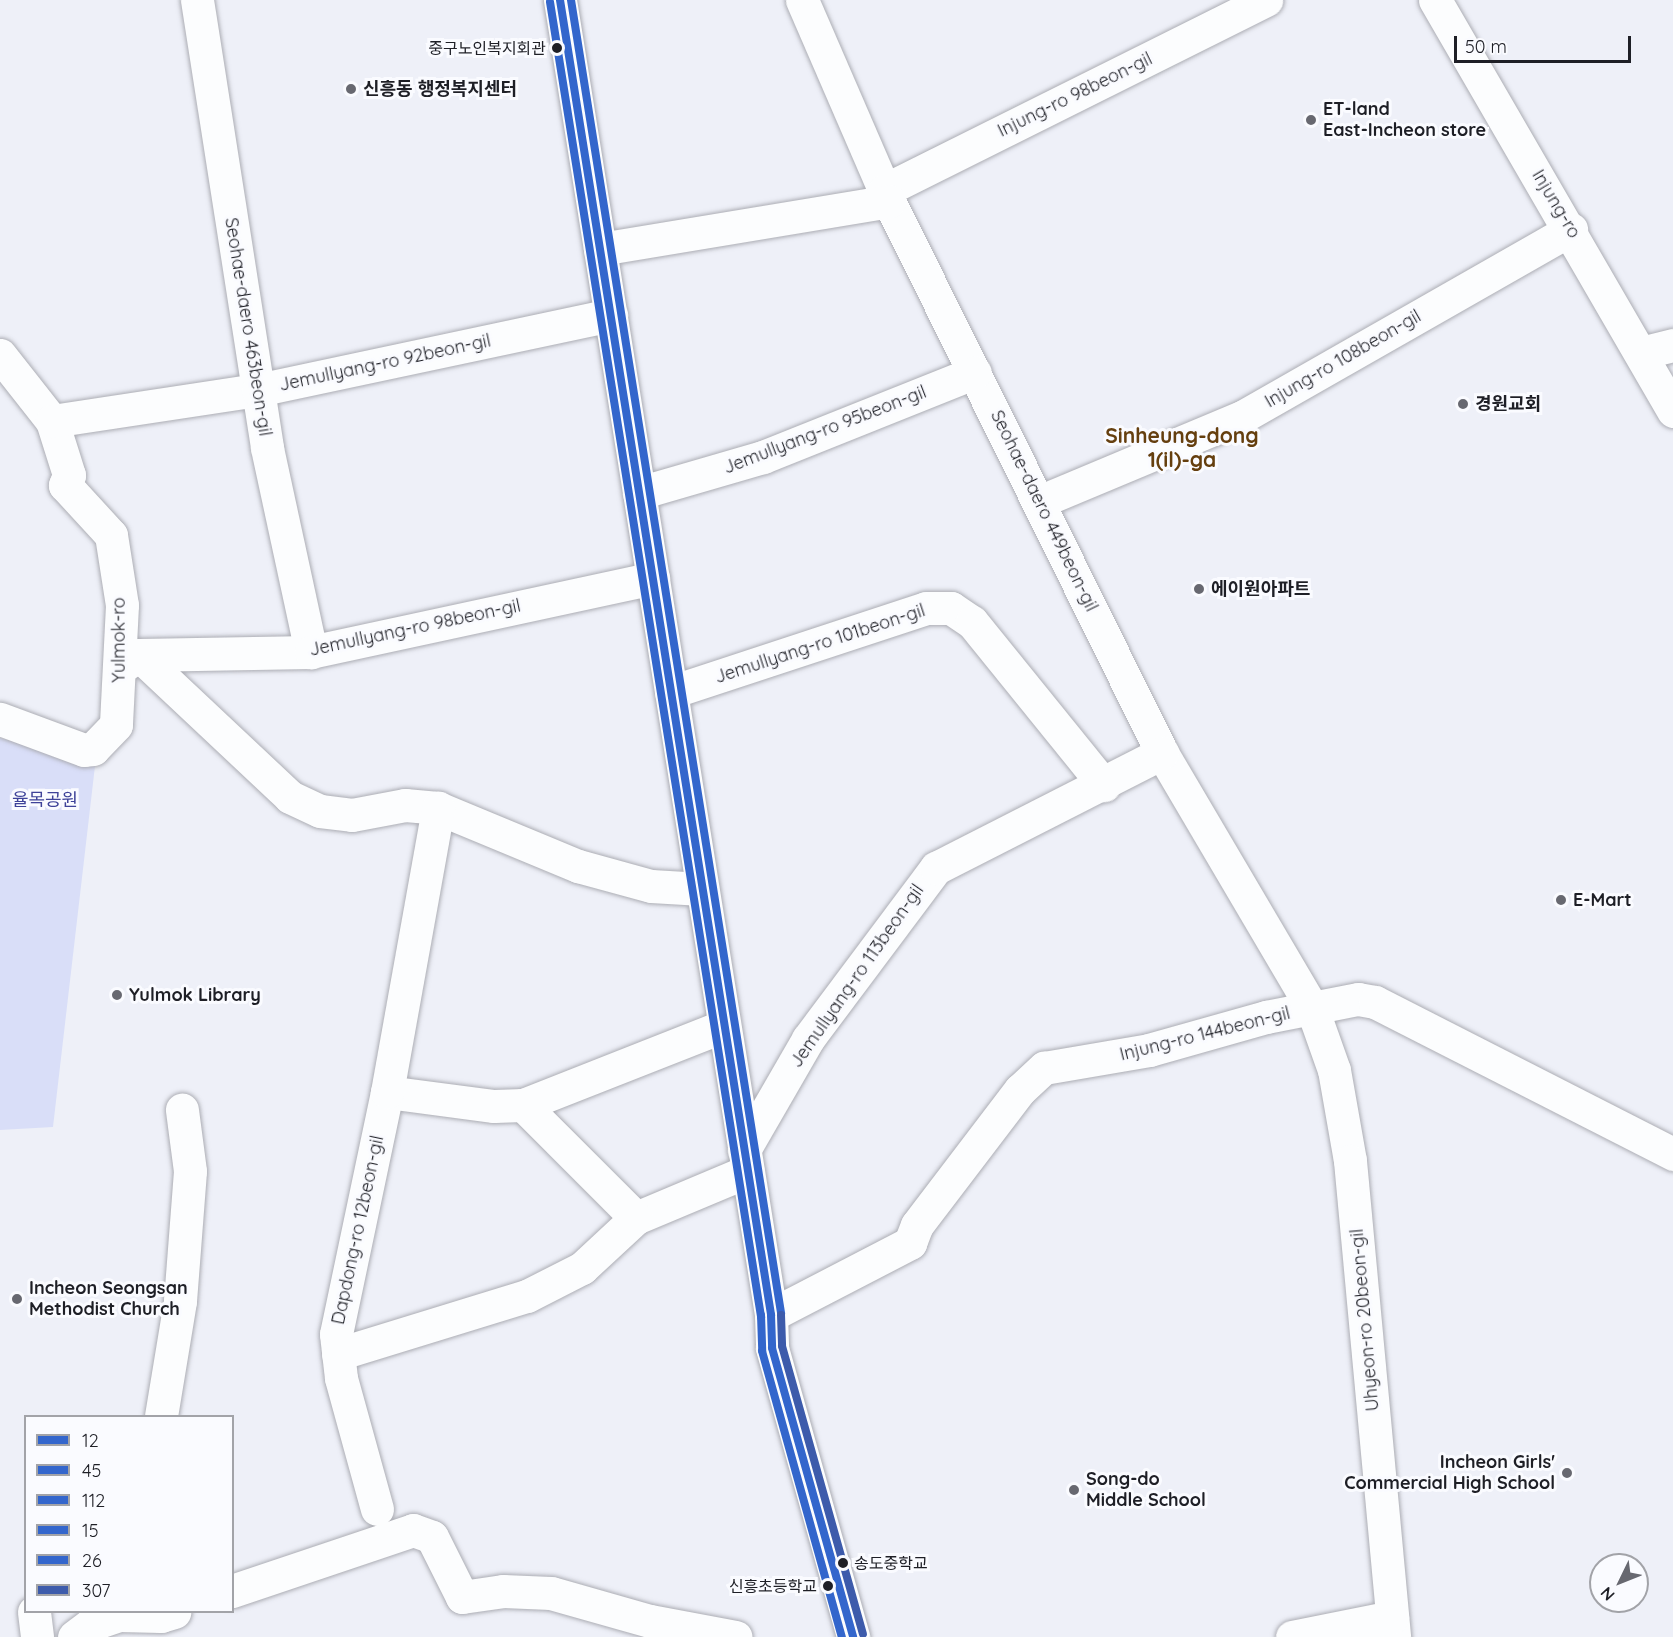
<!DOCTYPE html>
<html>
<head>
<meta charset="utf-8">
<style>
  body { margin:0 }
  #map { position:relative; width:1673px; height:1637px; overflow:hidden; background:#eef0f8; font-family:Quicksand,"Noto Sans KR",sans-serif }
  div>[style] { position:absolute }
  .green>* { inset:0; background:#d9def8 }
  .roads { filter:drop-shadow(0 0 2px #acadb4) drop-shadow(0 0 2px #acadb4) }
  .minor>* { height:33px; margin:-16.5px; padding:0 16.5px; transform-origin:16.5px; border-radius:16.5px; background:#fcfdfe }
  .major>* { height:33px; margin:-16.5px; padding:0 16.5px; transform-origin:16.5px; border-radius:16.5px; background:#fcfdfe }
  .bus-1>* { height:8px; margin:-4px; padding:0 4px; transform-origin:4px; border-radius:4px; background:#36c }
  .bus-2>* { height:8px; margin:-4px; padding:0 4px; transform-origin:4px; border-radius:4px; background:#36c }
  .bus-3>* { height:8px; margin:-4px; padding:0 4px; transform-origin:4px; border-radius:4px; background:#36c }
  .bus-4>* { height:8px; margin:-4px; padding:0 4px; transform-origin:4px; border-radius:4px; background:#36c }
  .bus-5>* { height:8px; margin:-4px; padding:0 4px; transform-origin:4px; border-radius:4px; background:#36c }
  .bus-6>* { height:8px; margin:-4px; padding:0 4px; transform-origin:4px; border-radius:4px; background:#3d5bab }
  .dots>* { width:16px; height:16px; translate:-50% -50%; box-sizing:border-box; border:3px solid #fafbff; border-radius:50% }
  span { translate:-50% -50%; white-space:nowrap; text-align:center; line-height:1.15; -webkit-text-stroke:6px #fafbff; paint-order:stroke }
  .bus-label { font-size:16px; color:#1e1f26 }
  .right { translate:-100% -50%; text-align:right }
  .left { translate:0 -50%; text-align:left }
  .poi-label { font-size:18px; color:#1e1f26; font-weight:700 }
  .street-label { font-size:18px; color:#1e1f26 }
  .park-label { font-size:18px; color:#3f4399 }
  .quarter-label { font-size:21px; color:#653f0f; font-weight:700 }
  .legend { position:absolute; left:24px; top:1415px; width:210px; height:198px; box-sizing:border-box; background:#fafbff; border:2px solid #a2a3a8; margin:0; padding:8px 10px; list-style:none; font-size:18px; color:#1e1f26 }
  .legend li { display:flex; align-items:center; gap:12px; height:30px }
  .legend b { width:30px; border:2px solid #a2a3a8 }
  .north { position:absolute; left:1589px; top:1553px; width:60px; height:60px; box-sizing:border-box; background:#fafbff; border:2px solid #a2a3a8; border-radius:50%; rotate:227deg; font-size:16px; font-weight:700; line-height:24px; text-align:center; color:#1e1f26 }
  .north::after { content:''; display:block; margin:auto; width:21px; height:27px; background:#676870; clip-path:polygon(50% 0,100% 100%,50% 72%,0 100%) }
  .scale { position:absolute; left:1454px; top:36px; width:177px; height:27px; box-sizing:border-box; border:3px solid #1e1f26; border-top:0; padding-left:8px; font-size:18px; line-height:21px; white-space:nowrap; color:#1e1f26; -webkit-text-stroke:4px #fafbff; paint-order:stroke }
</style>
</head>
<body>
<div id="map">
  <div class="green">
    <div style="clip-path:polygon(0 738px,95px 766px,53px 1127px,0 1130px)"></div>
  </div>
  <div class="roads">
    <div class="minor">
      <div style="left:197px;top:0;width:453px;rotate:81.1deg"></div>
      <div style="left:267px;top:448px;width:209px;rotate:77.8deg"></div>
      <div style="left:802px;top:0;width:219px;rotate:66.6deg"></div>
      <div style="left:889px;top:201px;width:616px;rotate:63.68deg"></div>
      <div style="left:1162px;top:753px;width:296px;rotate:59.5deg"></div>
      <div style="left:1312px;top:1008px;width:66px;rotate:70.5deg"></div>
      <div style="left:1334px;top:1070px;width:92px;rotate:80deg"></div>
      <div style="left:1350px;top:1161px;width:478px;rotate:84.7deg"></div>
      <div style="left:885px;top:190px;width:426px;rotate:-26.5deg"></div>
      <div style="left:600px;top:249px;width:293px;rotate:-9.4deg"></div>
      <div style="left:1641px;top:353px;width:33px;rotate:-14deg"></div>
      <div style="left:0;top:355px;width:84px;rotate:51.8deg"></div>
      <div style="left:52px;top:421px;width:57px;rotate:72.5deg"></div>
      <div style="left:69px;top:475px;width:11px;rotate:112deg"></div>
      <div style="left:65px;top:485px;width:68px;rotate:47.4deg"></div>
      <div style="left:111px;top:535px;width:71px;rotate:81.1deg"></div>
      <div style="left:122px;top:605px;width:120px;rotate:92.9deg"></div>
      <div style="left:116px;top:725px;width:33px;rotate:134deg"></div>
      <div style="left:93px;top:749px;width:9px;rotate:174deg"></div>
      <div style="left:84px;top:750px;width:90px;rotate:-159.7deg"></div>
      <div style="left:52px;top:421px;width:208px;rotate:-8.6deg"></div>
      <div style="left:258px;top:390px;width:361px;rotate:-12deg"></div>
      <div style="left:639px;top:493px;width:129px;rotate:-16.2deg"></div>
      <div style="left:763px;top:457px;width:228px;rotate:-21.8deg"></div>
      <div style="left:1041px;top:501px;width:218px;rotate:-22.7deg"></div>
      <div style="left:1242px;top:417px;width:379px;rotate:-29.7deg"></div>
      <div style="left:139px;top:655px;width:172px;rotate:-1deg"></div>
      <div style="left:311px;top:652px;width:350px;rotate:-12.2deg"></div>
      <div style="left:120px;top:668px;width:23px;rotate:-34deg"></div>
      <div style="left:139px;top:655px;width:207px;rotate:43.2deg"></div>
      <div style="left:290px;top:797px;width:33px;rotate:25deg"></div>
      <div style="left:320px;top:811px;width:32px;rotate:7deg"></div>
      <div style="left:352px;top:815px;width:54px;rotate:-10.7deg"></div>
      <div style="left:405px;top:805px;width:33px;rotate:5deg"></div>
      <div style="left:438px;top:808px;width:152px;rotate:22.5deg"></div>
      <div style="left:578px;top:866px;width:76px;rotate:15.3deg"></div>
      <div style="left:651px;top:886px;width:51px;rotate:3.4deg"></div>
      <div style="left:671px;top:692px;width:268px;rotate:-18.2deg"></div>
      <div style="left:926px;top:608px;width:25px"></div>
      <div style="left:951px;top:608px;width:25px;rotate:34deg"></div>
      <div style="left:972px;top:622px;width:210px;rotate:51deg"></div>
      <div style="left:387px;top:1092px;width:108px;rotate:7.5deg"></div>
      <div style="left:494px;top:1106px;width:29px;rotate:-2deg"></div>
      <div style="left:523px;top:1105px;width:216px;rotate:-21.5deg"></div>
      <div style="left:744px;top:1150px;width:128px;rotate:-60deg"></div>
      <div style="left:808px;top:1039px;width:214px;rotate:-53.2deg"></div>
      <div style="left:936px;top:868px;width:254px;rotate:-27deg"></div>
      <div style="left:636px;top:1218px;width:121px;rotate:-22.8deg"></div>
      <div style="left:771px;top:1315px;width:157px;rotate:-27.4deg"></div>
      <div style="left:910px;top:1243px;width:19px;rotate:-69deg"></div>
      <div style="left:917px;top:1225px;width:170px;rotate:-52.7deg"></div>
      <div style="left:1020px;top:1090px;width:33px;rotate:-43deg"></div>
      <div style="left:1044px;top:1068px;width:107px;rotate:-9.7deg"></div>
      <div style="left:1149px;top:1050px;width:122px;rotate:-15.8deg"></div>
      <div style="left:1266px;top:1017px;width:94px;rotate:-11.1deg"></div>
      <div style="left:1358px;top:999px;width:17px;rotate:10deg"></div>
      <div style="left:1375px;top:1002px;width:335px;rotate:27deg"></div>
      <div style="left:338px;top:1354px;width:198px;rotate:-17.1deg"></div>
      <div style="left:527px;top:1296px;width:62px;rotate:-27deg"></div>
      <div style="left:582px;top:1268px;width:74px;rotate:-42.8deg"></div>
      <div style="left:636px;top:1218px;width:160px;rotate:-135deg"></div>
      <div style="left:161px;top:1416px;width:117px;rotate:-80.6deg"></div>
      <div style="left:180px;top:1301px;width:130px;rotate:-85.6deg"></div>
      <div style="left:190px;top:1171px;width:62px;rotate:-97.5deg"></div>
      <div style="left:377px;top:1509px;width:136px;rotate:-105.4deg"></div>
      <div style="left:341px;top:1378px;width:44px;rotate:-96.5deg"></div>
      <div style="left:336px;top:1334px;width:247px;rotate:-78.1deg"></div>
      <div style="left:387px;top:1092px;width:289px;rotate:-79.8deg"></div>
      <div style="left:232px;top:1591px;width:191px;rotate:-18.6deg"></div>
      <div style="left:413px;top:1530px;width:20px;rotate:20deg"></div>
      <div style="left:432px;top:1537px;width:67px;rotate:63.4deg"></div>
      <div style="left:462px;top:1597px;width:41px;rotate:-8.3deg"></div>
      <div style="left:503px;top:1591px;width:48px;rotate:2.4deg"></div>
      <div style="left:551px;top:1593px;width:103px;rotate:15.8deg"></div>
      <div style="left:650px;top:1621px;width:87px;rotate:10.5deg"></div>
      <div style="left:34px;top:1612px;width:25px;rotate:83deg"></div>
      <div style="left:74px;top:1637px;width:20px;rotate:-37deg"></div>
      <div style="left:90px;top:1625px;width:31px;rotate:-19deg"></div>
      <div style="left:119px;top:1615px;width:42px;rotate:1.4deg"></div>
      <div style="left:161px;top:1616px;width:14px;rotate:-17deg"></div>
      <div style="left:1292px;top:1637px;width:102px;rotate:-11.3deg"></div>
    </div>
    <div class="major">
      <div style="left:560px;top:0;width:1332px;rotate:80.88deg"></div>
      <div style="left:771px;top:1315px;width:33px;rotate:88deg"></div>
      <div style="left:772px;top:1348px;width:300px;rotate:74.3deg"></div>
      <div style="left:1435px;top:0;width:475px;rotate:59.9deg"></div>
    </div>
  </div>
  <div class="bus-1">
    <div style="left:560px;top:0;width:1332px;rotate:80.88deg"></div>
  </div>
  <div class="bus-2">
    <div style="left:550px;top:2px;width:1332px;rotate:80.88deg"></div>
  </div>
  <div class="bus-3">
    <div style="left:571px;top:0;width:1330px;rotate:80.91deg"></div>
  </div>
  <div class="bus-4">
    <div style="left:771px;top:1315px;width:33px;rotate:88deg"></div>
    <div style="left:772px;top:1348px;width:300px;rotate:74.3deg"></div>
  </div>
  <div class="bus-5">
    <div style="left:761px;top:1315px;width:36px;rotate:88deg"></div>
    <div style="left:762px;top:1351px;width:297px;rotate:74.4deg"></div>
  </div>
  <div class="bus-6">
    <div style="left:781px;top:1315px;width:31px;rotate:88deg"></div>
    <div style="left:782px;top:1346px;width:299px;rotate:74.3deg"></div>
  </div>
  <div class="dots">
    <div style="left:557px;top:48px;background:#1e1f26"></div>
    <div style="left:351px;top:89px;background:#676870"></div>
    <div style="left:1311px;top:120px;background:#676870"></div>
    <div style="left:1463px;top:404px;background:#676870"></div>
    <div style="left:1199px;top:589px;background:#676870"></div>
    <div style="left:1561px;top:900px;background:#676870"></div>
    <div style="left:117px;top:995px;background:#676870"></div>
    <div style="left:17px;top:1299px;background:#676870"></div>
    <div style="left:1567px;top:1473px;background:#676870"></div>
    <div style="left:1074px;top:1490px;background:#676870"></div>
    <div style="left:843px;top:1563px;background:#1e1f26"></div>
    <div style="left:828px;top:1586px;background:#1e1f26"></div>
  </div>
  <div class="bus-label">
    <span class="right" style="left:546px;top:48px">중구노인복지회관</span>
    <span class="left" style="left:854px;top:1563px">송도중학교</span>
    <span class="right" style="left:817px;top:1586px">신흥초등학교</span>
  </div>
  <div class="poi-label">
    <span class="left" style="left:363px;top:89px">신흥동 행정복지센터</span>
    <span class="left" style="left:1323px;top:120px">ET-land<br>East-Incheon store</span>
    <span class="left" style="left:1475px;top:404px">경원교회</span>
    <span class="left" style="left:1211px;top:589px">에이원아파트</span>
    <span class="left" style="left:1573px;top:900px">E-Mart</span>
    <span class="left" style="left:129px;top:995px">Yulmok Library</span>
    <span class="left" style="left:29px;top:1299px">Incheon Seongsan<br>Methodist Church</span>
    <span class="right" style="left:1555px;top:1473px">Incheon Girls'<br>Commercial High School</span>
    <span class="left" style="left:1086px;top:1490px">Song-do<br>Middle School</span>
  </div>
  <div class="street-label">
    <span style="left:1075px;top:95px;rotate:-26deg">Injung-ro 98beon-gil</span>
    <span style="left:1556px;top:204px;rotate:59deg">Injung-ro</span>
    <span style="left:248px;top:327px;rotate:81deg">Seohae-daero 463beon-gil</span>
    <span style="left:1343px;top:359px;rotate:-30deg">Injung-ro 108beon-gil</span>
    <span style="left:385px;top:363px;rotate:-12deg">Jemullyang-ro 92beon-gil</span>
    <span style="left:825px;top:430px;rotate:-21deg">Jemullyang-ro 95beon-gil</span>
    <span style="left:1044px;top:511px;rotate:64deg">Seohae-daero 449beon-gil</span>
    <span style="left:415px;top:628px;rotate:-12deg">Jemullyang-ro 98beon-gil</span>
    <span style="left:119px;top:640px;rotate:-90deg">Yulmok-ro</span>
    <span style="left:820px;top:644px;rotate:-18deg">Jemullyang-ro 101beon-gil</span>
    <span style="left:857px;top:976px;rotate:-55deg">Jemullyang-ro 113beon-gil</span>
    <span style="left:1205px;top:1034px;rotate:-14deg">Injung-ro 144beon-gil</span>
    <span style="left:358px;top:1230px;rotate:-78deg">Dapdong-ro 12beon-gil</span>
    <span style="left:1365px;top:1320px;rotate:-95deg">Uhyeon-ro 20beon-gil</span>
  </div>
  <div class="park-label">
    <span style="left:45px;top:800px">율목공원</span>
  </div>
  <div class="quarter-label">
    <span style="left:1182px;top:447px">Sinheung-dong<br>1(il)-ga</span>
  </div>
  <ul class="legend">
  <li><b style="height:8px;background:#36c"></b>12</li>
  <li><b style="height:8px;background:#36c"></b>45</li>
  <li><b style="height:8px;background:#36c"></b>112</li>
  <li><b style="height:8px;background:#36c"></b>15</li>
  <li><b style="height:8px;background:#36c"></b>26</li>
  <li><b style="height:8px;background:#3d5bab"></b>307</li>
  </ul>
  <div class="north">N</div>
  <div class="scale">50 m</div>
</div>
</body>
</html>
